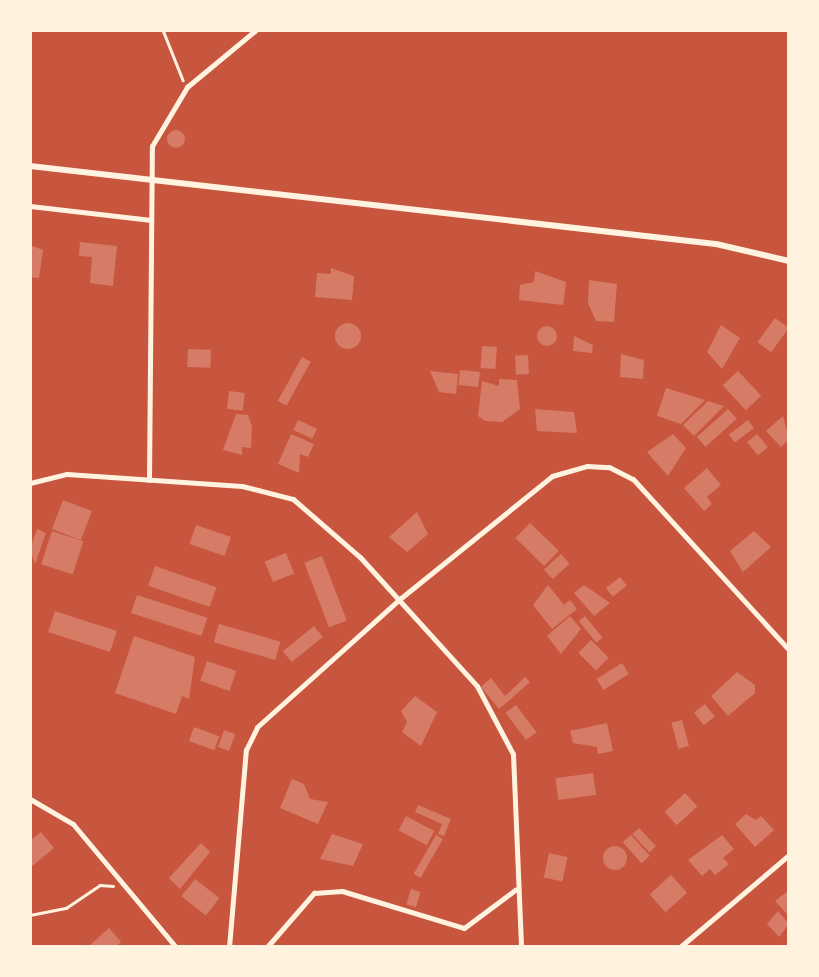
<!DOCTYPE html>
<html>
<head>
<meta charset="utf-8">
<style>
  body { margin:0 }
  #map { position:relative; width:819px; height:977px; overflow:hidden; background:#c8553d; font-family:Jost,sans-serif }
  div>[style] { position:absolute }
  .building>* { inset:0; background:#d67c66; transform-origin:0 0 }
  .round { border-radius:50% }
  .path>* { height:2.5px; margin:-1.25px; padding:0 1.25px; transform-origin:1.25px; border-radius:1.25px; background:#fff3e0 }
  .minor>* { height:5px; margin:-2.5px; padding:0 2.5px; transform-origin:2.5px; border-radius:2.5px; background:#fff3e0 }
  .tertiary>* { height:6px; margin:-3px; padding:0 3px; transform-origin:3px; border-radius:3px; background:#fff3e0 }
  span { translate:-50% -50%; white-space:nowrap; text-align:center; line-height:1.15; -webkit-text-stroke:8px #fff3e0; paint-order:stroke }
  .frame { position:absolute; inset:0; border:32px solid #fff3e0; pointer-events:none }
</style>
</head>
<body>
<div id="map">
  <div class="building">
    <div class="round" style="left:167px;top:130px;width:18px;height:18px"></div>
    <div style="clip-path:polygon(80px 242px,117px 246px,113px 286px,90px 283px,92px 257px,79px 256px)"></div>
    <div style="clip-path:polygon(30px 245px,43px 250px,39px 278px,30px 277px)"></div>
    <div style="clip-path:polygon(331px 268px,354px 276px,352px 300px,315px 297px,317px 273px,331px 274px)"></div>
    <div style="clip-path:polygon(535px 271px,566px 282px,563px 305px,519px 300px,520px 285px,534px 282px)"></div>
    <div style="clip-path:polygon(589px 280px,617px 284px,614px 322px,596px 321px,588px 303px)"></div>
    <div style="left:775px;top:318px;width:17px;height:30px;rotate:36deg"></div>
    <div class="round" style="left:335px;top:323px;width:26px;height:26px"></div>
    <div style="clip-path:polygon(721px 325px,740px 338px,722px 369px,707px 352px)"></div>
    <div class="round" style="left:537px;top:326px;width:20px;height:20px"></div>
    <div style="clip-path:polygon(574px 336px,593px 345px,592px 353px,573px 351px)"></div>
    <div style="left:482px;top:346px;width:15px;height:22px;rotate:4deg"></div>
    <div style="left:188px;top:349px;width:23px;height:18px;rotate:2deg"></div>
    <div style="clip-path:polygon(621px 354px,644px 360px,643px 379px,620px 377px)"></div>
    <div style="left:528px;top:355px;width:19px;height:13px;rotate:87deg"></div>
    <div style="left:302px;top:357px;width:10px;height:50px;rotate:29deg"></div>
    <div style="left:460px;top:370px;width:20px;height:15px;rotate:6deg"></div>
    <div style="clip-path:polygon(430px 371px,458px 374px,456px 394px,439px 392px)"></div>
    <div style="left:738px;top:371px;width:34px;height:21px;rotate:47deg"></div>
    <div style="clip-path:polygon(499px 379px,517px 380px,520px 409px,502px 422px,485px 421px,478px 416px,482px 381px,499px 386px)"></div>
    <div style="clip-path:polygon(666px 388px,705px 400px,681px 424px,657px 416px)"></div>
    <div style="left:229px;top:391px;width:16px;height:18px;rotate:7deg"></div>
    <div style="clip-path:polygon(708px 401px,724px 406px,694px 436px,683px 425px)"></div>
    <div style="clip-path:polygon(535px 409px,574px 412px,577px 433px,537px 431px)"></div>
    <div style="left:728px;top:409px;width:13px;height:42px;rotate:48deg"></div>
    <div style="clip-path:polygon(236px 414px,248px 415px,252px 427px,251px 448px,242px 447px,242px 455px,223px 450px)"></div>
    <div style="clip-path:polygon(783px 416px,789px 439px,781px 447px,766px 431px)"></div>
    <div style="left:298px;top:420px;width:21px;height:11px;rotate:25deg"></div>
    <div style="left:748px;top:420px;width:10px;height:24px;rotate:53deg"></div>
    <div style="clip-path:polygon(291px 434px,314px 444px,308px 457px,300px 454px,299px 473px,278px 464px)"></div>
    <div style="clip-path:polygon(673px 434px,686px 448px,668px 476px,647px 452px)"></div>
    <div style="left:757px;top:434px;width:17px;height:13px;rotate:50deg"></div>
    <div style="clip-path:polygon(707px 468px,721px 485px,707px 497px,712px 504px,704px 511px,684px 488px)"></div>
    <div style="left:63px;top:500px;width:31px;height:31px;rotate:21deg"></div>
    <div style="clip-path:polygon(417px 512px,428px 534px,407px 552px,389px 537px)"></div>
    <div style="left:530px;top:523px;width:40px;height:21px;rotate:44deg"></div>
    <div style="left:196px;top:525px;width:37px;height:20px;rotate:19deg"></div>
    <div style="clip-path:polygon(37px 529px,46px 533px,35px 564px,30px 549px)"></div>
    <div style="left:52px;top:531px;width:33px;height:35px;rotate:18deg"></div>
    <div style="clip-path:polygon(754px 531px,771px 547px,743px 572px,730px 551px)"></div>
    <div style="left:286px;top:553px;width:22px;height:23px;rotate:68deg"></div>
    <div style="left:561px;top:554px;width:13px;height:23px;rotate:48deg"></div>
    <div style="left:322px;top:556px;width:69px;height:19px;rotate:69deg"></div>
    <div style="left:155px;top:566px;width:65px;height:21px;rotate:19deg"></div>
    <div style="left:620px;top:577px;width:11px;height:18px;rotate:52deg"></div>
    <div style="clip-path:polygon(548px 585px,564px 605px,570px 600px,577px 609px,552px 629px,533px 605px)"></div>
    <div style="clip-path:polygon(584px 585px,610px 603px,594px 616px,574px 593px)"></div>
    <div style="left:137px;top:595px;width:74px;height:19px;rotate:18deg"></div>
    <div style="left:55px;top:611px;width:65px;height:22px;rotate:18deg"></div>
    <div style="clip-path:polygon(570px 616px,581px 629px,561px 654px,547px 636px)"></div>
    <div style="left:585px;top:616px;width:28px;height:8px;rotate:51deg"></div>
    <div style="left:219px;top:624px;width:64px;height:19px;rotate:16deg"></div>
    <div style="left:314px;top:626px;width:14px;height:40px;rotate:51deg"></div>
    <div style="clip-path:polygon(134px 636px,195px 657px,189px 699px,182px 696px,176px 714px,115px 693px)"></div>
    <div style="left:591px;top:640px;width:25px;height:18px;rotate:45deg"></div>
    <div style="left:207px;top:661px;width:31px;height:21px;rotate:19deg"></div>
    <div style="left:622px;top:663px;width:13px;height:30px;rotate:58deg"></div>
    <div style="clip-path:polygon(737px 672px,755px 685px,755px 693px,728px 716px,711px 696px)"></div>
    <div style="clip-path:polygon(525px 677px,530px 682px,499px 709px,481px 687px,491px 678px,505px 696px)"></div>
    <div style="clip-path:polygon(415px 696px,437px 712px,421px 746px,402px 732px,407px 722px,401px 711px)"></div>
    <div style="left:705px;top:704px;width:16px;height:14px;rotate:52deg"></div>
    <div style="left:516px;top:705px;width:34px;height:13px;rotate:53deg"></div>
    <div style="left:682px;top:720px;width:27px;height:11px;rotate:75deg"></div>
    <div style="clip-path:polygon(607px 723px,613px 751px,598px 754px,597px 747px,573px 743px,570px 731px)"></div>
    <div style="left:194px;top:727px;width:27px;height:15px;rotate:20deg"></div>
    <div style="left:224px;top:730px;width:12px;height:18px;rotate:20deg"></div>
    <div style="left:593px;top:773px;width:22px;height:38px;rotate:82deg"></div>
    <div style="clip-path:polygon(292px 779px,304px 784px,310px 799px,328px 802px,318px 824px,280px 808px)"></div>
    <div style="left:685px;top:793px;width:18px;height:28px;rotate:47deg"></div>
    <div style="clip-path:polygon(418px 805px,451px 819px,444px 836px,438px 834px,442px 824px,415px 812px)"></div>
    <div style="clip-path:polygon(746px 814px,756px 820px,761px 816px,774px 830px,755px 847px,735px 824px)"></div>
    <div style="left:406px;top:816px;width:32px;height:16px;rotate:28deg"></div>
    <div style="left:639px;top:828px;width:25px;height:9px;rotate:47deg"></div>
    <div style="clip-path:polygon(41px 832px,54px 848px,30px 868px,30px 841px)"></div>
    <div style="clip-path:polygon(332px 834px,363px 844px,353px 866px,320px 859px)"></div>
    <div style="left:436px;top:835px;width:8px;height:45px;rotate:30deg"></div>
    <div style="left:631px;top:835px;width:28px;height:11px;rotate:48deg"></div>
    <div style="clip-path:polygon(722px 835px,734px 849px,723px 858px,729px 864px,715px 875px,710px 869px,702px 876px,688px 860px)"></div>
    <div style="clip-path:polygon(201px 843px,210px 852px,180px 889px,169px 878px)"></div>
    <div class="round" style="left:603px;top:846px;width:24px;height:24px"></div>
    <div style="left:549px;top:853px;width:19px;height:25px;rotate:12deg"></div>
    <div style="left:671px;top:875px;width:24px;height:29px;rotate:48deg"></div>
    <div style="left:195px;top:879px;width:31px;height:22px;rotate:38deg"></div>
    <div style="left:411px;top:889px;width:10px;height:16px;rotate:17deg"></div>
    <div style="clip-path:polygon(789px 890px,789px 912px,787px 914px,775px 901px)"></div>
    <div style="clip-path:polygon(778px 911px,789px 924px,779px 937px,767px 924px)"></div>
    <div style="clip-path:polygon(109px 928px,121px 942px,116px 947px,88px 947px)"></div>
  </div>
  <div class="path">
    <div style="left:163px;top:30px;width:54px;rotate:68.2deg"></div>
    <div style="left:30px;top:915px;width:37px;rotate:-11deg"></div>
    <div style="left:66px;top:908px;width:41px;rotate:-34.1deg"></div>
    <div style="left:100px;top:885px;width:13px;rotate:4deg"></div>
  </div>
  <div class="minor">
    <div style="left:30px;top:206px;width:122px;rotate:6.6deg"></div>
    <div style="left:149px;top:480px;width:334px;rotate:-89.5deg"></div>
    <div style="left:152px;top:146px;width:69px;rotate:-59.3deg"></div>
    <div style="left:187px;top:87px;width:89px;rotate:-39.6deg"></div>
    <div style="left:30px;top:483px;width:38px;rotate:-14deg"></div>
    <div style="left:67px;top:474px;width:175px;rotate:3.9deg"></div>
    <div style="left:242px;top:486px;width:53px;rotate:14.3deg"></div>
    <div style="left:293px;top:499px;width:89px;rotate:40.9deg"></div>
    <div style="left:360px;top:557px;width:174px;rotate:47.8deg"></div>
    <div style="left:477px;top:686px;width:77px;rotate:62.1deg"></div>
    <div style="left:513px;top:754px;width:193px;rotate:87.6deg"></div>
    <div style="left:30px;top:799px;width:50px;rotate:30.2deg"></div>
    <div style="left:73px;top:824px;width:160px;rotate:50.1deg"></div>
    <div style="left:229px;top:947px;width:198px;rotate:-85.1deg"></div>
    <div style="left:246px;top:750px;width:25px;rotate:-64deg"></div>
    <div style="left:257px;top:727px;width:193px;rotate:-41.9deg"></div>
    <div style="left:401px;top:598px;width:194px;rotate:-38.9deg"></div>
    <div style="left:552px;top:476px;width:36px;rotate:-16deg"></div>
    <div style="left:587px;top:466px;width:22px;rotate:3deg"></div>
    <div style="left:609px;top:467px;width:27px;rotate:27deg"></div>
    <div style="left:633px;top:479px;width:231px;rotate:47.6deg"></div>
    <div style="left:267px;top:947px;width:72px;rotate:-49deg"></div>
    <div style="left:314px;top:893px;width:28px;rotate:-4deg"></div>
    <div style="left:342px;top:891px;width:127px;rotate:16.9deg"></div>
    <div style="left:464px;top:928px;width:64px;rotate:-36.7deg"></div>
    <div style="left:680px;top:947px;width:143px;rotate:-40.2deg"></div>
  </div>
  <div class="tertiary">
    <div style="left:30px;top:166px;width:690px;rotate:6.49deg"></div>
    <div style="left:716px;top:244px;width:75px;rotate:13.1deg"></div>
  </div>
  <div class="frame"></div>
</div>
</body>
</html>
